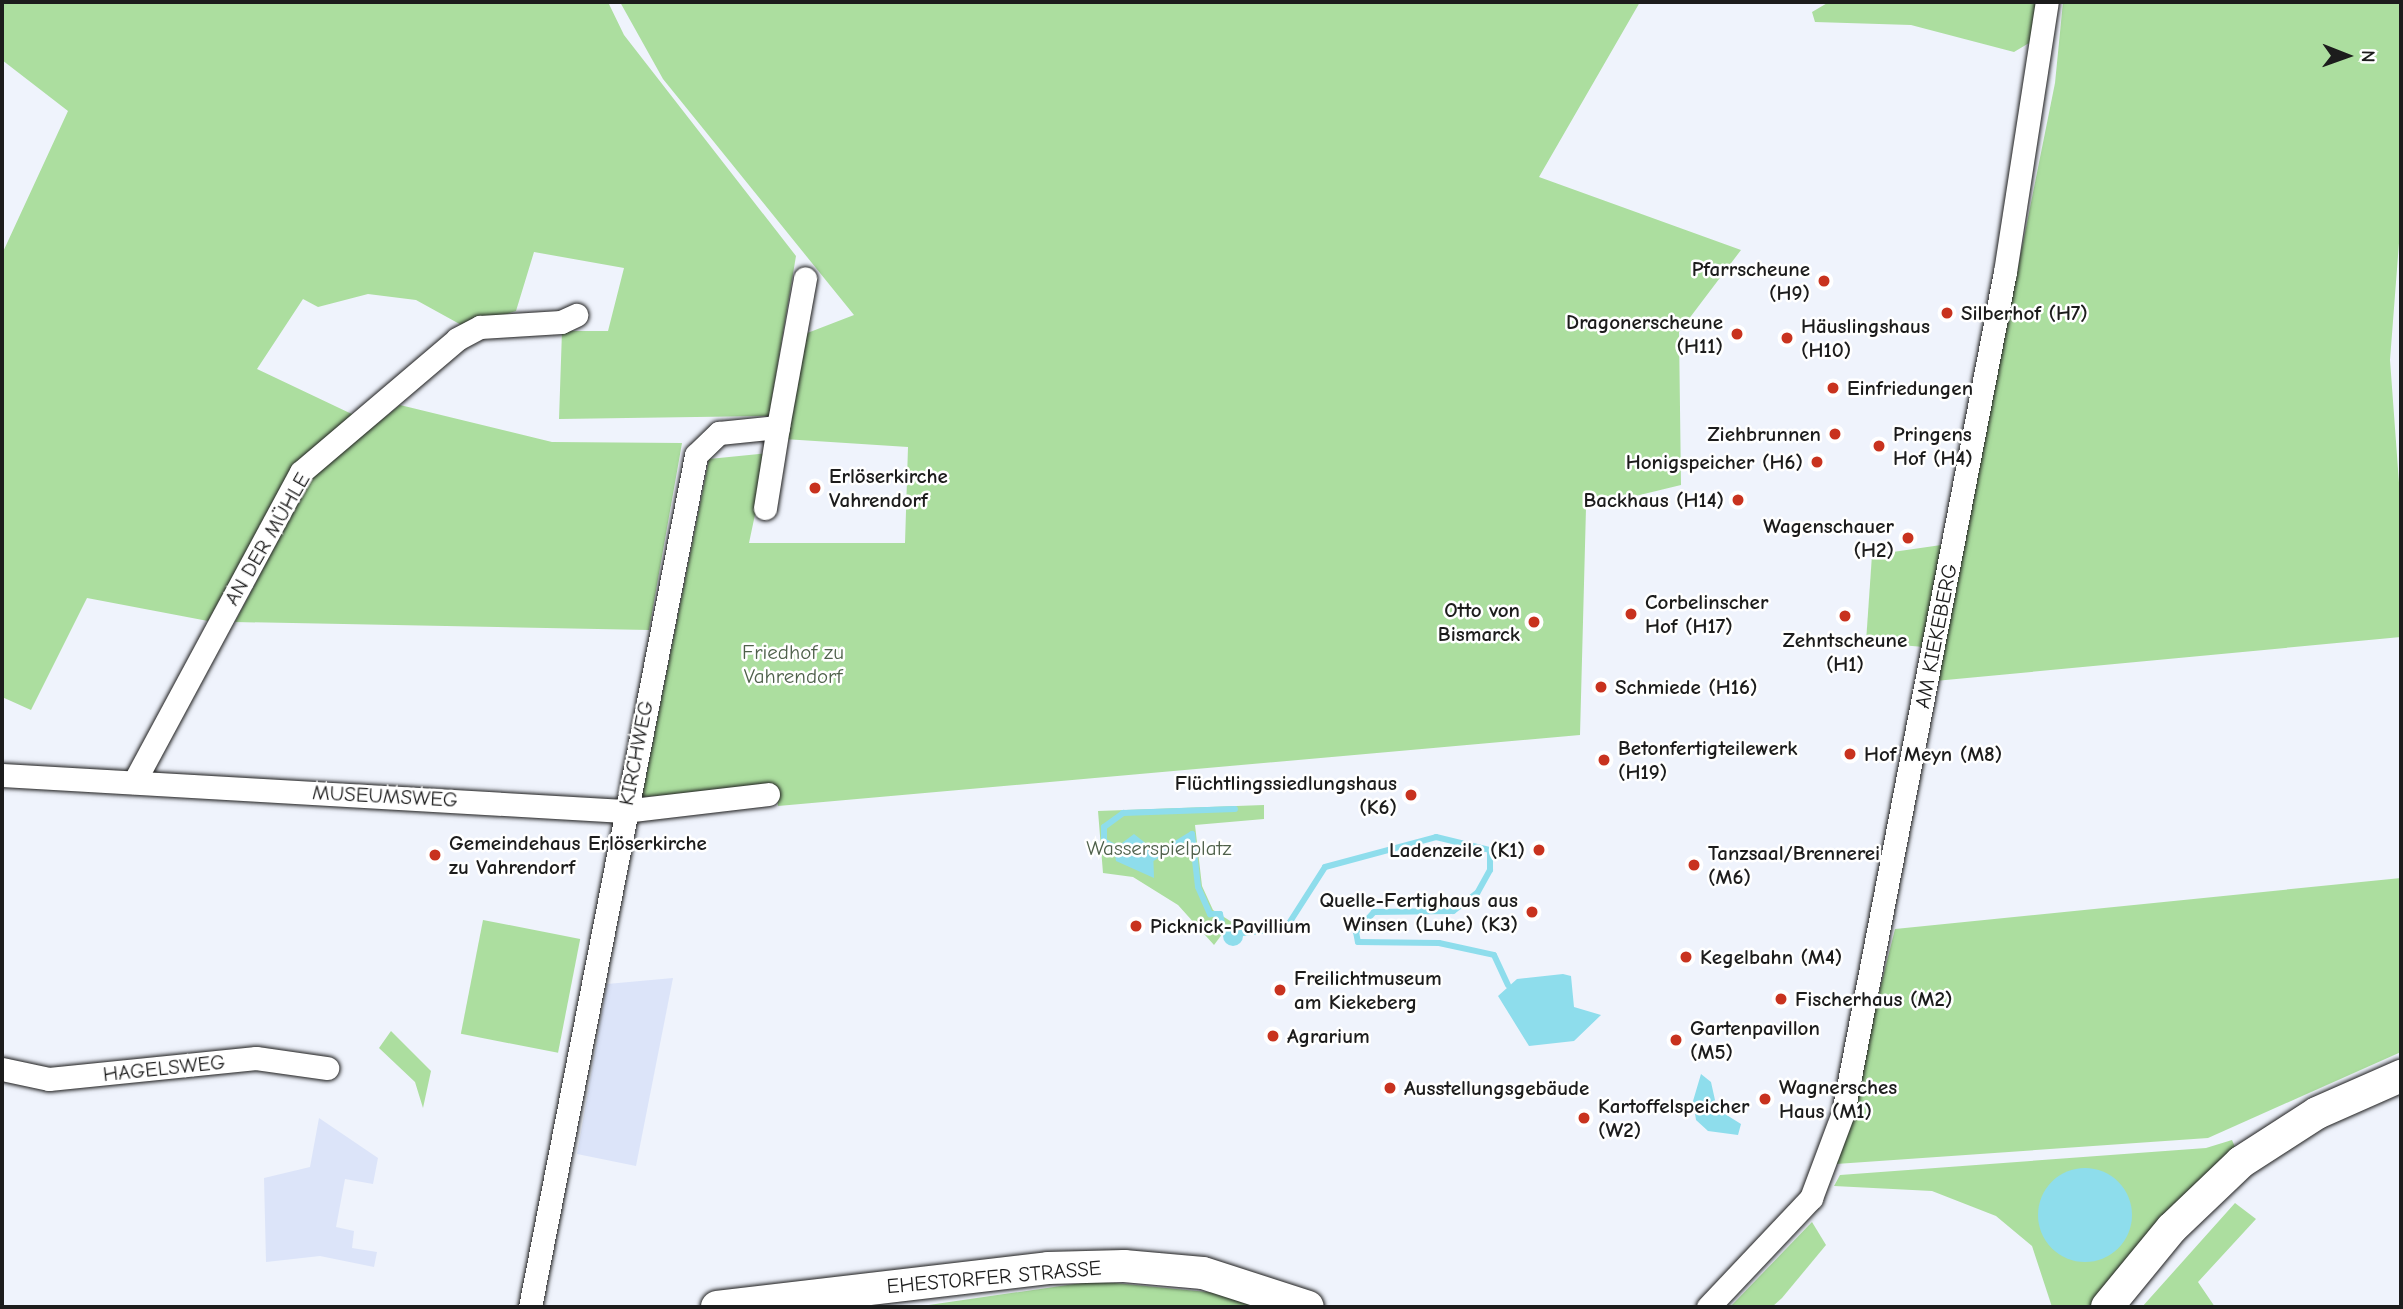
<!DOCTYPE html>
<html>
<head>
<meta charset="utf-8">
<style>
  body { margin:0 }
  #map { position:relative; width:2403px; height:1309px; overflow:hidden; background:#eff3fc; font-family:"Comic Neue",sans-serif }
  div>[style] { position:absolute }
  .built>* { inset:0; background:#dce4f9 }
  .green>* { inset:0; background:#acde9f; transform-origin:0 0 }
  .water>* { inset:0; background:#8eddec }
  .round { border-radius:50% }
  .stream>* { height:6px; margin:-3px; padding:0 3px; transform-origin:3px; border-radius:3px; background:#8eddec }
  .roads { filter:drop-shadow(0 0 2px #1c1c1c) drop-shadow(0 0 2px #1c1c1c) }
  .street>* { height:23px; margin:-11.5px; padding:0 11.5px; transform-origin:11.5px; border-radius:11.5px; background:#fff }
  .secondary>* { height:32px; margin:-16px; padding:0 16px; transform-origin:16px; border-radius:16px; background:#fff }
  .dots>* { width:19px; height:19px; translate:-50% -50%; box-sizing:border-box; border:4px solid #fff; border-radius:50% }
  span { translate:-50% -50%; white-space:nowrap; text-align:center; line-height:1.15; -webkit-text-stroke:5px #fff; paint-order:stroke }
  .poi-label { font-size:21px; color:#1c1c1c; font-weight:700 }
  .right { translate:-100% -50%; text-align:right }
  .left { translate:0 -50%; text-align:left }
  .street-label { font-size:21px; color:#1c1c1c }
  .park-label { font-size:21px; color:#4e604a }
  .frame { position:absolute; inset:0; border:4px solid #1c1c1c; pointer-events:none }
  .north { position:absolute; left:2312px; top:21px; width:70px; height:70px; -webkit-text-stroke:5px #fff; paint-order:stroke; rotate:91deg; font-size:19px; font-weight:700; line-height:28px; text-align:center; color:#1c1c1c }
  .north::after { content:''; display:block; margin:auto; width:24px; height:32px; background:#1c1c1c; clip-path:polygon(50% 0,100% 100%,50% 72%,0 100%) }
</style>
</head>
<body>
<div id="map">
  <div class="built">
    <div style="clip-path:polygon(673px 978px,636px 1166px,577px 1154px,607px 984px)"></div>
    <div style="clip-path:polygon(319px 1118px,378px 1158px,373px 1184px,345px 1179px,336px 1227px,354px 1231px,352px 1248px,377px 1252px,374px 1267px,320px 1256px,266px 1262px,264px 1178px,310px 1167px)"></div>
  </div>
  <div class="green">
    <div style="clip-path:polygon(2px 2px,608px 2px,624px 35px,796px 256px,769px 416px,559px 419px,562px 331px,608px 331px,624px 268px,534px 252px,516px 311px,465px 327px,416px 300px,368px 294px,318px 307px,303px 299px,257px 369px,356px 416px,294px 466px,208px 621px,87px 598px,31px 710px,2px 697px,2px 254px,68px 111px,2px 60px)"></div>
    <div style="clip-path:polygon(620px 2px,1640px 2px,1539px 177px,1741px 250px,1679px 332px,1681px 485px,1586px 508px,1580px 735px,778px 806px,776px 787px,642px 797px,709px 459px,768px 453px,749px 543px,905px 543px,908px 447px,784px 439px,797px 337px,854px 315px,663px 79px)"></div>
    <div style="clip-path:polygon(1829px 2px,2040px 2px,2034px 40px,2014px 52px,1911px 25px,1815px 22px,1812px 12px)"></div>
    <div style="clip-path:polygon(2063px 2px,2401px 2px,2401px 217px,2390px 360px,2401px 510px,2401px 637px,1935px 681px,2055px 83px)"></div>
    <div style="clip-path:polygon(400px 405px,552px 442px,682px 443px,649px 630px,235px 622px,312px 476px)"></div>
    <div style="clip-path:polygon(1955px 543px,1935px 648px,1866px 642px,1872px 555px)"></div>
    <div style="clip-path:polygon(1264px 805px,1264px 819px,1195px 825px,1202px 886px,1213px 910px,1238px 926px,1229px 925px,1214px 945px,1178px 905px,1133px 877px,1103px 873px,1098px 811px)"></div>
    <div style="clip-path:polygon(2401px 878px,2401px 1052px,2208px 1138px,1836px 1164px,1895px 929px)"></div>
    <div style="left:483px;top:920px;width:99px;height:116px;rotate:11deg"></div>
    <div style="clip-path:polygon(391px 1031px,431px 1071px,423px 1108px,415px 1082px,379px 1048px)"></div>
    <div style="clip-path:polygon(2232px 1140px,2238px 1154px,2096px 1307px,2052px 1307px,2032px 1246px,1996px 1216px,1932px 1191px,1834px 1186px,1840px 1175px,2206px 1148px)"></div>
    <div style="clip-path:polygon(2235px 1203px,2256px 1219px,2198px 1282px,2215px 1307px,2142px 1307px)"></div>
    <div style="clip-path:polygon(1812px 1222px,1826px 1245px,1782px 1298px,1772px 1307px,1730px 1307px)"></div>
    <div style="clip-path:polygon(1095px 1281px,1238px 1295px,1270px 1307px,915px 1307px)"></div>
  </div>
  <div class="water">
    <div style="clip-path:polygon(1134px 834px,1153px 849px,1154px 878px,1116px 861px,1114px 849px)"></div>
    <div class="round" style="left:1223px;top:926px;width:20px;height:20px"></div>
    <div style="clip-path:polygon(1563px 974px,1571px 976px,1574px 1007px,1601px 1015px,1574px 1041px,1529px 1046px,1498px 996px,1517px 979px)"></div>
    <div style="clip-path:polygon(1701px 1074px,1711px 1082px,1717px 1109px,1741px 1124px,1738px 1135px,1708px 1131px,1696px 1120px,1693px 1101px)"></div>
    <div class="round" style="left:2038px;top:1168px;width:94px;height:94px"></div>
  </div>
  <div class="stream">
    <div style="left:1120px;top:850px;width:18px;rotate:-151deg"></div>
    <div style="left:1104px;top:841px;width:14px;rotate:-90deg"></div>
    <div style="left:1104px;top:827px;width:24px;rotate:-36deg"></div>
    <div style="left:1123px;top:813px;width:112px;rotate:-2deg"></div>
    <div style="left:1151px;top:859px;width:48px;rotate:-31.4deg"></div>
    <div style="left:1192px;top:834px;width:53px;rotate:83.5deg"></div>
    <div style="left:1198px;top:887px;width:30px;rotate:66deg"></div>
    <div style="left:1210px;top:914px;width:10px"></div>
    <div style="left:1220px;top:914px;width:17px;rotate:77deg"></div>
    <div style="left:1224px;top:931px;width:19px;rotate:6deg"></div>
    <div style="left:1243px;top:933px;width:43px;rotate:-6.6deg"></div>
    <div style="left:1286px;top:928px;width:72px;rotate:-57.4deg"></div>
    <div style="left:1325px;top:867px;width:115px;rotate:-15.1deg"></div>
    <div style="left:1436px;top:837px;width:56px;rotate:13.5deg"></div>
    <div style="left:1490px;top:850px;width:20px;rotate:90deg"></div>
    <div style="left:1490px;top:870px;width:26px;rotate:119deg"></div>
    <div style="left:1477px;top:893px;width:30px;rotate:143deg"></div>
    <div style="left:1453px;top:911px;width:79px;rotate:179.3deg"></div>
    <div style="left:1374px;top:912px;width:27px;rotate:132deg"></div>
    <div style="left:1356px;top:932px;width:10px;rotate:79deg"></div>
    <div style="left:1358px;top:942px;width:81px;rotate:0.7deg"></div>
    <div style="left:1439px;top:943px;width:56px;rotate:12.3deg"></div>
    <div style="left:1494px;top:955px;width:33px;rotate:65deg"></div>
  </div>
  <div class="roads">
    <div class="street">
      <div style="left:765px;top:508px;width:82px;rotate:-80.9deg"></div>
      <div style="left:2px;top:775px;width:623px;rotate:3.31deg"></div>
      <div style="left:624px;top:811px;width:145px;rotate:-6.7deg"></div>
      <div style="left:134px;top:782px;width:352px;rotate:-61.7deg"></div>
      <div style="left:301px;top:472px;width:205px;rotate:-40.4deg"></div>
      <div style="left:457px;top:339px;width:26px;rotate:-28deg"></div>
      <div style="left:480px;top:327px;width:81px;rotate:-3.5deg"></div>
      <div style="left:561px;top:322px;width:17px;rotate:-25deg"></div>
      <div style="left:2px;top:1069px;width:48px;rotate:12deg"></div>
      <div style="left:49px;top:1079px;width:208px;rotate:-5.8deg"></div>
      <div style="left:256px;top:1058px;width:72px;rotate:8deg"></div>
      <div style="left:530px;top:1307px;width:868px;rotate:-78.97deg"></div>
      <div style="left:696px;top:455px;width:32px;rotate:-44deg"></div>
      <div style="left:719px;top:433px;width:59px;rotate:-5.8deg"></div>
      <div style="left:778px;top:427px;width:151px;rotate:-79.7deg"></div>
      <div style="left:1708px;top:1307px;width:150px;rotate:-46.6deg"></div>
      <div style="left:1811px;top:1198px;width:91px;rotate:-69.4deg"></div>
      <div style="left:1843px;top:1113px;width:856px;rotate:-79.1deg"></div>
      <div style="left:2005px;top:272px;width:273px;rotate:-81.2deg"></div>
    </div>
    <div class="secondary">
      <div style="left:717px;top:1307px;width:333px;rotate:-6.7deg"></div>
      <div style="left:1048px;top:1268px;width:76px;rotate:-1.5deg"></div>
      <div style="left:1124px;top:1266px;width:79px;rotate:5.1deg"></div>
      <div style="left:1203px;top:1273px;width:110px;rotate:17.9deg"></div>
      <div style="left:2107px;top:1307px;width:102px;rotate:-50.6deg"></div>
      <div style="left:2172px;top:1228px;width:95px;rotate:-43.7deg"></div>
      <div style="left:2241px;top:1162px;width:90px;rotate:-32.8deg"></div>
      <div style="left:2317px;top:1113px;width:92px;rotate:-23.8deg"></div>
    </div>
  </div>
  <div class="dots">
    <div style="left:1824px;top:281px;background:#c8321e"></div>
    <div style="left:1947px;top:313px;background:#c8321e"></div>
    <div style="left:1737px;top:334px;background:#c8321e"></div>
    <div style="left:1787px;top:338px;background:#c8321e"></div>
    <div style="left:1833px;top:388px;background:#c8321e"></div>
    <div style="left:1835px;top:434px;background:#c8321e"></div>
    <div style="left:1879px;top:446px;background:#c8321e"></div>
    <div style="left:1817px;top:462px;background:#c8321e"></div>
    <div style="left:815px;top:488px;background:#c8321e"></div>
    <div style="left:1738px;top:500px;background:#c8321e"></div>
    <div style="left:1908px;top:538px;background:#c8321e"></div>
    <div style="left:1631px;top:614px;background:#c8321e"></div>
    <div style="left:1845px;top:616px;background:#c8321e"></div>
    <div style="left:1534px;top:622px;background:#c8321e"></div>
    <div style="left:1601px;top:687px;background:#c8321e"></div>
    <div style="left:1850px;top:754px;background:#c8321e"></div>
    <div style="left:1604px;top:760px;background:#c8321e"></div>
    <div style="left:1411px;top:795px;background:#c8321e"></div>
    <div style="left:1539px;top:850px;background:#c8321e"></div>
    <div style="left:435px;top:855px;background:#c8321e"></div>
    <div style="left:1694px;top:865px;background:#c8321e"></div>
    <div style="left:1532px;top:912px;background:#c8321e"></div>
    <div style="left:1136px;top:926px;background:#c8321e"></div>
    <div style="left:1686px;top:957px;background:#c8321e"></div>
    <div style="left:1280px;top:990px;background:#c8321e"></div>
    <div style="left:1781px;top:999px;background:#c8321e"></div>
    <div style="left:1273px;top:1036px;background:#c8321e"></div>
    <div style="left:1676px;top:1040px;background:#c8321e"></div>
    <div style="left:1390px;top:1088px;background:#c8321e"></div>
    <div style="left:1765px;top:1099px;background:#c8321e"></div>
    <div style="left:1584px;top:1118px;background:#c8321e"></div>
  </div>
  <div class="poi-label">
    <span class="right" style="left:1810px;top:281px">Pfarrscheune<br>(H9)</span>
    <span class="left" style="left:1961px;top:313px">Silberhof (H7)</span>
    <span class="right" style="left:1723px;top:334px">Dragonerscheune<br>(H11)</span>
    <span class="left" style="left:1801px;top:338px">Häuslingshaus<br>(H10)</span>
    <span class="left" style="left:1847px;top:388px">Einfriedungen</span>
    <span class="right" style="left:1821px;top:434px">Ziehbrunnen</span>
    <span class="left" style="left:1893px;top:446px">Pringens<br>Hof (H4)</span>
    <span class="right" style="left:1803px;top:462px">Honigspeicher (H6)</span>
    <span class="left" style="left:829px;top:488px">Erlöserkirche<br>Vahrendorf</span>
    <span class="right" style="left:1724px;top:500px">Backhaus (H14)</span>
    <span class="right" style="left:1894px;top:538px">Wagenschauer<br>(H2)</span>
    <span class="left" style="left:1645px;top:614px">Corbelinscher<br>Hof (H17)</span>
    <span class="right" style="left:1520px;top:622px">Otto von<br>Bismarck</span>
    <span style="left:1845px;top:652px">Zehntscheune<br>(H1)</span>
    <span class="left" style="left:1615px;top:687px">Schmiede (H16)</span>
    <span class="left" style="left:1618px;top:760px">Betonfertigteilewerk<br>(H19)</span>
    <span class="left" style="left:1864px;top:754px">Hof Meyn (M8)</span>
    <span class="right" style="left:1397px;top:795px">Flüchtlingssiedlungshaus<br>(K6)</span>
    <span class="left" style="left:449px;top:855px">Gemeindehaus Erlöserkirche<br>zu Vahrendorf</span>
    <span class="right" style="left:1525px;top:850px">Ladenzeile (K1)</span>
    <span class="left" style="left:1708px;top:865px">Tanzsaal/Brennerei<br>(M6)</span>
    <span class="right" style="left:1518px;top:912px">Quelle-Fertighaus aus<br>Winsen (Luhe) (K3)</span>
    <span class="left" style="left:1150px;top:926px">Picknick-Pavillium</span>
    <span class="left" style="left:1700px;top:957px">Kegelbahn (M4)</span>
    <span class="left" style="left:1294px;top:990px">Freilichtmuseum<br>am Kiekeberg</span>
    <span class="left" style="left:1795px;top:999px">Fischerhaus (M2)</span>
    <span class="left" style="left:1690px;top:1040px">Gartenpavillon<br>(M5)</span>
    <span class="left" style="left:1287px;top:1036px">Agrarium</span>
    <span class="left" style="left:1779px;top:1099px">Wagnersches<br>Haus (M1)</span>
    <span class="left" style="left:1404px;top:1088px">Ausstellungsgebäude</span>
    <span class="left" style="left:1598px;top:1118px">Kartoffelspeicher<br>(W2)</span>
  </div>
  <div class="street-label">
    <span style="left:267px;top:539px;rotate:-60deg">AN DER MÜHLE</span>
    <span style="left:1936px;top:636px;rotate:-79deg">AM KIEKEBERG</span>
    <span style="left:636px;top:753px;rotate:-79deg">KIRCHWEG</span>
    <span style="left:385px;top:796px;rotate:3deg">MUSEUMSWEG</span>
    <span style="left:164px;top:1068px;rotate:-6deg">HAGELSWEG</span>
    <span style="left:994px;top:1277px;rotate:-5deg">EHESTORFER STRASSE</span>
  </div>
  <div class="park-label">
    <span style="left:793px;top:664px">Friedhof zu<br>Vahrendorf</span>
    <span style="left:1159px;top:848px">Wasserspielplatz</span>
  </div>
  <div class="frame"></div>
  <div class="north">N</div>
</div>
</body>
</html>
